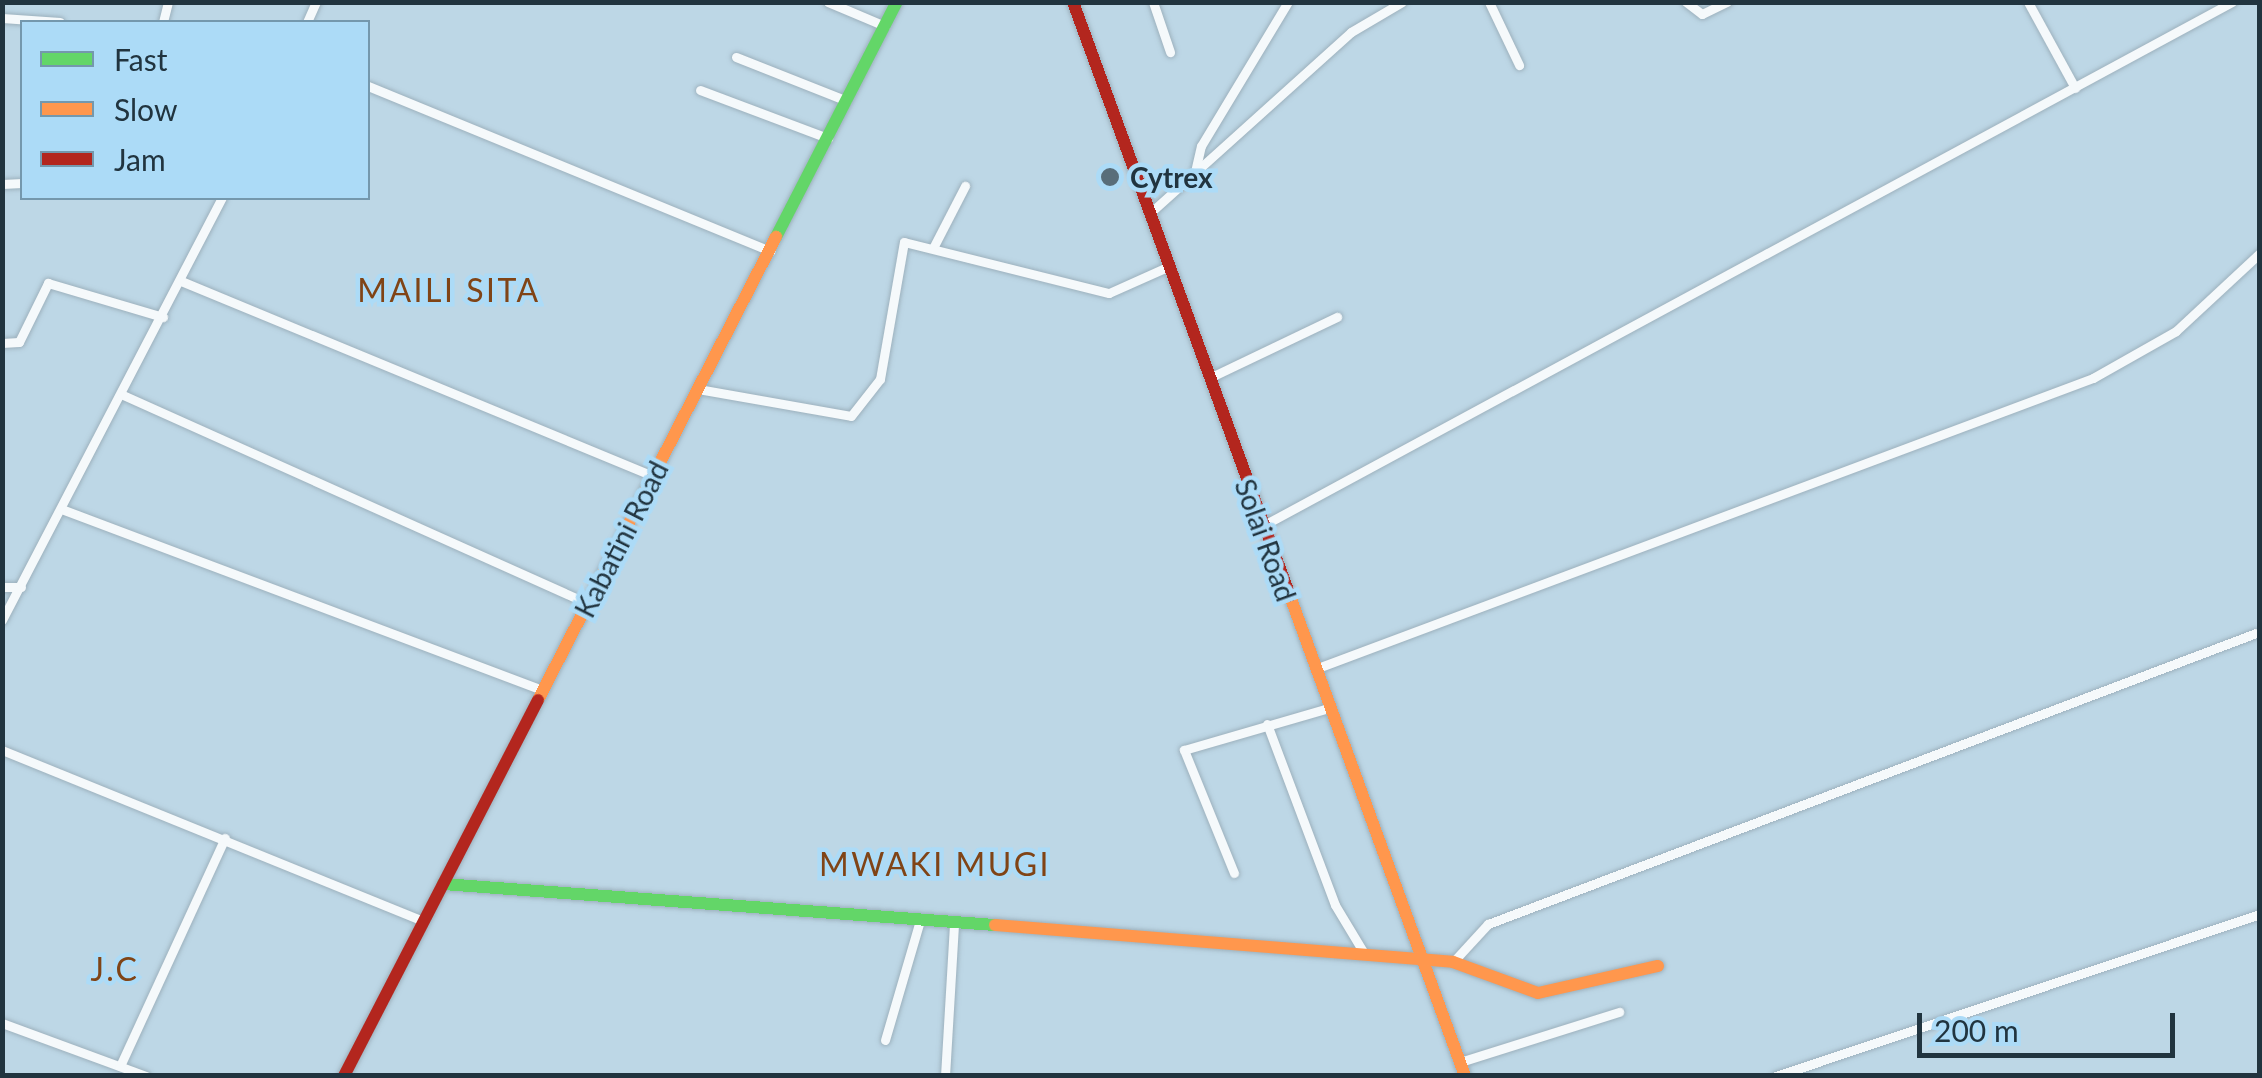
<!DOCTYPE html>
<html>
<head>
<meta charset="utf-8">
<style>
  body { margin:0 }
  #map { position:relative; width:2262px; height:1078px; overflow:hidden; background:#bdd7e6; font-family:Lato,sans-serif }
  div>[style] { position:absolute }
  .roads { filter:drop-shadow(0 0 2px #9db1bd) drop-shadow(0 0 2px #9db1bd) }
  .street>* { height:9px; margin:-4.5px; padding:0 4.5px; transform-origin:4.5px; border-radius:4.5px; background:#f5f9fb }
  .fast>* { height:12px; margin:-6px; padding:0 6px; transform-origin:6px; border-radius:6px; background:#63d668 }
  .slow>* { height:12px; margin:-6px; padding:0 6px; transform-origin:6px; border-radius:6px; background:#ff974d }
  .jam>* { height:12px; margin:-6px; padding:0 6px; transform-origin:6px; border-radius:6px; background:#b3261e }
  .dots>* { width:28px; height:28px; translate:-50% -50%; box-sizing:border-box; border:5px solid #acdbf7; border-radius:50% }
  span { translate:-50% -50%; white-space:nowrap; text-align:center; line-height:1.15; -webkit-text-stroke:9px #acdbf7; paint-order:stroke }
  .poi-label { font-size:28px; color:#21343f; font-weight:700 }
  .left { translate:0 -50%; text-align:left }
  .street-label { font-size:28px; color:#21343f }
  .quarter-label { font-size:32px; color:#804416; letter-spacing:2.5px }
  .frame { position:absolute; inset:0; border:5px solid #21343f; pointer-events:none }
  .legend { position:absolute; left:20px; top:20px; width:350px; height:180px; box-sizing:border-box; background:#acdbf7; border:2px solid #7498ad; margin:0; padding:12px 18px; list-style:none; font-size:30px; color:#21343f }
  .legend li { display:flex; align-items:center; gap:20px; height:50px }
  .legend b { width:50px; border:2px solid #7498ad }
  .scale { position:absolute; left:1917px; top:1013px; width:258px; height:45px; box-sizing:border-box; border:5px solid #21343f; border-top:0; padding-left:12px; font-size:30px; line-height:35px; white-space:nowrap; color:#21343f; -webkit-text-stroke:8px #acdbf7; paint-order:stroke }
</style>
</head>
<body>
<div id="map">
  <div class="roads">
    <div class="street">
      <div style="left:828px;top:2px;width:62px;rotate:22.8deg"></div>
      <div style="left:1153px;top:2px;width:53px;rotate:71.2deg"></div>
      <div style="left:1489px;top:2px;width:70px;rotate:64.5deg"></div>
      <div style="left:1686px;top:2px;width:20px;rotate:37deg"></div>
      <div style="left:1702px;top:14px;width:28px;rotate:-26deg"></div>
      <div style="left:2028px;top:2px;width:98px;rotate:61.3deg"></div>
      <div style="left:2px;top:18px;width:58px;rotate:3.9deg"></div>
      <div style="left:163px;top:22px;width:21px;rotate:-76deg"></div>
      <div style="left:307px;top:22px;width:22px;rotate:-66deg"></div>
      <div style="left:736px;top:57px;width:119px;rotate:21.6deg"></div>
      <div style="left:368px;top:86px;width:435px;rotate:22.3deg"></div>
      <div style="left:700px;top:90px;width:137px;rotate:20.6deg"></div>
      <div style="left:1194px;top:176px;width:31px;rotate:-77deg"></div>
      <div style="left:1201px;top:146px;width:168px;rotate:-58.9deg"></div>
      <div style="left:2px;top:184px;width:20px;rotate:-3deg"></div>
      <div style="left:1150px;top:213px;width:270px;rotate:-42deg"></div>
      <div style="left:1351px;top:32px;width:59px;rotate:-30.5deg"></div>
      <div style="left:933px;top:248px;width:70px;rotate:-62.7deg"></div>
      <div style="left:181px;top:281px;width:511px;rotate:22.45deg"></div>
      <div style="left:2px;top:343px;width:17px;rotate:-3deg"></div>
      <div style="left:19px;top:342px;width:66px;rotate:-63.8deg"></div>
      <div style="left:48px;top:283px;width:120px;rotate:16.5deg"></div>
      <div style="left:1209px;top:378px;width:142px;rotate:-25.5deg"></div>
      <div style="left:698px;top:389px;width:155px;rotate:10deg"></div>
      <div style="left:851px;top:416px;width:47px;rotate:-51.9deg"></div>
      <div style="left:880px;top:379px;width:139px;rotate:-80.1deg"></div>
      <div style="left:904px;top:242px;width:211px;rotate:14deg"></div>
      <div style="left:1109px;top:293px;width:61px;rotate:-24.1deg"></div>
      <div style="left:123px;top:395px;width:508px;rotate:24.15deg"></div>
      <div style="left:64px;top:510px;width:511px;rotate:20.63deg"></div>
      <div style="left:1264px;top:525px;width:1100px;rotate:-28.38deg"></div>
      <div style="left:2px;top:587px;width:19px"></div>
      <div style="left:2px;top:620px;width:476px;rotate:-62.5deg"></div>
      <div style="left:1315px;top:669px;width:831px;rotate:-20.51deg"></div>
      <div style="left:2093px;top:378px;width:95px;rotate:-29.5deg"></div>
      <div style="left:2176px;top:331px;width:115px;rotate:-42.9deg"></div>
      <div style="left:1267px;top:724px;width:193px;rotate:69.4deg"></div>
      <div style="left:1335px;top:905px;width:56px;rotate:58.9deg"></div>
      <div style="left:2px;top:750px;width:455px;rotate:22.1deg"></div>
      <div style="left:1234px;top:873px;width:133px;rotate:-112.1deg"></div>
      <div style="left:1184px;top:750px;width:151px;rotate:-16.2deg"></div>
      <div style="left:1453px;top:962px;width:52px;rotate:-47.4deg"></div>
      <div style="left:1488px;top:924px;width:821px;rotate:-20.75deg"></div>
      <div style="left:2px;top:1023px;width:153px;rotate:20.2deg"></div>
      <div style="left:885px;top:1040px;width:121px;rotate:-73.7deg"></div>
      <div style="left:1460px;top:1062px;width:167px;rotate:-17.5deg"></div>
      <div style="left:120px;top:1066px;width:251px;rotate:-65.3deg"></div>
      <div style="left:945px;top:1076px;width:150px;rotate:-86.6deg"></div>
      <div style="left:1776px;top:1076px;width:510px;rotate:-18.51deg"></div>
    </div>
    <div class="fast">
      <div style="left:776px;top:237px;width:264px;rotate:-62.8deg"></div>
      <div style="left:443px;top:884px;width:554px;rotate:4.25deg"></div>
    </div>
    <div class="slow">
      <div style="left:1290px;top:596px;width:511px;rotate:69.97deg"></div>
      <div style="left:538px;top:700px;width:521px;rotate:-62.8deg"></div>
      <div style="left:995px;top:925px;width:459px;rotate:4.6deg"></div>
      <div style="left:1453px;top:962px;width:90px;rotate:20deg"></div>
      <div style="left:1538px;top:993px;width:123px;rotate:-12.7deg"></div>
    </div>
    <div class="jam">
      <div style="left:1073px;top:2px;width:632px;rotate:69.93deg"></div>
      <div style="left:344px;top:1076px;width:423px;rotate:-62.7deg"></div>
    </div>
  </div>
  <div class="dots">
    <div style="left:1110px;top:177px;background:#586d79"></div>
  </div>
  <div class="poi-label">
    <span class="left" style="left:1130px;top:177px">Cytrex</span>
  </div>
  <div class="street-label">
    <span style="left:621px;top:539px;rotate:-63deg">Kabatini Road</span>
    <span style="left:1266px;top:540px;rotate:70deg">Solai Road</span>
  </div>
  <div class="quarter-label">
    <span style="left:449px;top:290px">MAILI SITA</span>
    <span style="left:935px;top:864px">MWAKI MUGI</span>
    <span style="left:115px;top:969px">J.C</span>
  </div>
  <div class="frame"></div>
  <ul class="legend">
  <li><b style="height:12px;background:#63d668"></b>Fast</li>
  <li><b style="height:12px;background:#ff974d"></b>Slow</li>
  <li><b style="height:12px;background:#b3261e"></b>Jam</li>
  </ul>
  <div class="scale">200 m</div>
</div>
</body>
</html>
